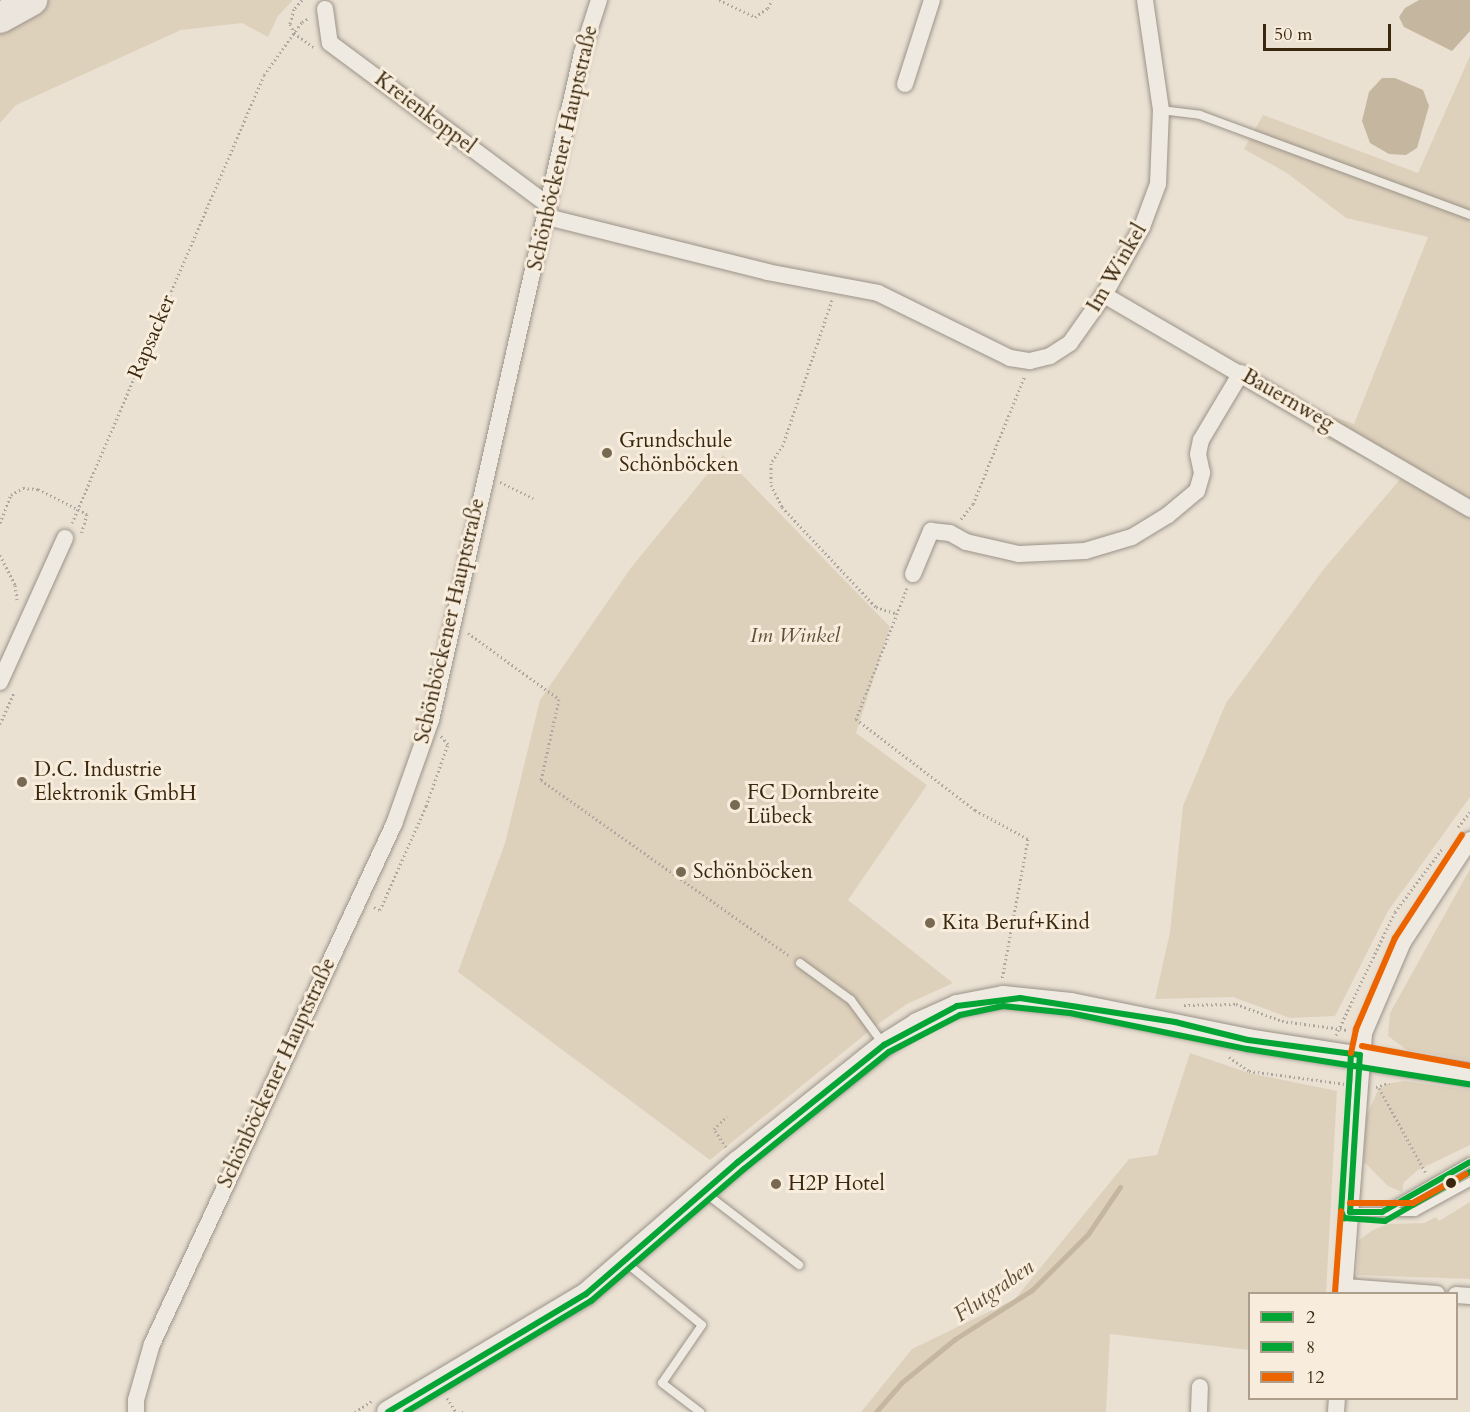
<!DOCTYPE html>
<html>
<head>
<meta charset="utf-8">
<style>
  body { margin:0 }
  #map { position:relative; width:1470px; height:1412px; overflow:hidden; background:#eae1d3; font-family:Cardo,serif }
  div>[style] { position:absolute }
  .green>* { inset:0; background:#ded1bc }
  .water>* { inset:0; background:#c5b69f }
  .stream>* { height:5px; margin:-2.5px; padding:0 2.5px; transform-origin:2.5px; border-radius:2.5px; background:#c5b69f }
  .path>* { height:3px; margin-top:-1.5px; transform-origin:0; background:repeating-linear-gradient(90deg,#aca69e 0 1.5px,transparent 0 4.5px) }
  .roads { filter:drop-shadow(0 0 2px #9b9388) drop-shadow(0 0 2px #9b9388) }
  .service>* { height:8px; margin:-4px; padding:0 4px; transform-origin:4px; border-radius:4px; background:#eeeae2 }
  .minor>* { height:16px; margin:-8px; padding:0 8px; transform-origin:8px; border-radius:8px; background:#eeeae2 }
  .secondary>* { height:22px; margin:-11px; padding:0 11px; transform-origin:11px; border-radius:11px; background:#eeeae2 }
  .motorway>* { height:30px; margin:-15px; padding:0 15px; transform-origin:15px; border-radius:15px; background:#ebe5dd }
  .bus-1>* { height:6px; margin:-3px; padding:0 3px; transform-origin:3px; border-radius:3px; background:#04a535 }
  .bus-2>* { height:6px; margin:-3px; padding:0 3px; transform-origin:3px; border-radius:3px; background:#04a535 }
  .bus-3>* { height:6px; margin:-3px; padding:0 3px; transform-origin:3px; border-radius:3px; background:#ec6400 }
  .dots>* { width:16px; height:16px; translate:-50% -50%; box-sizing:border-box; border:3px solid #f8eddc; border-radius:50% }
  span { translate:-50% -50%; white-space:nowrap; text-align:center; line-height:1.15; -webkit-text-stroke:6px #f8eddc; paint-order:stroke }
  .street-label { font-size:21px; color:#3a280e }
  .poi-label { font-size:21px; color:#3a280e }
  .left { translate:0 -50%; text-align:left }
  .park-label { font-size:21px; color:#604f35; font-style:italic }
  .water-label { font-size:22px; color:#5f4d33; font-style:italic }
  .legend { position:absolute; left:1248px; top:1292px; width:210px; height:108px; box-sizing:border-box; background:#f8eddc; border:2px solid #ac9e8a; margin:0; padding:8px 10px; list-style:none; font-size:18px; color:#3a280e }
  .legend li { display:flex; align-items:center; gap:12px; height:30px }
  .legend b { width:30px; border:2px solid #ac9e8a }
  .scale { position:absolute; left:1263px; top:24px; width:128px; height:27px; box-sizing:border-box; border:3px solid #3a280e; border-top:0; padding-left:8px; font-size:18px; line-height:21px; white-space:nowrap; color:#3a280e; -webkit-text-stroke:4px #f8eddc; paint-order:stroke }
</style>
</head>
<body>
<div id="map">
  <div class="green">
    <div style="clip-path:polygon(0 0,293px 0,278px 16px,268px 37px,242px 23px,181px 30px,16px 105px,0 123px)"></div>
    <div style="clip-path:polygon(1470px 56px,1470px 797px,1388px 911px,1335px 1016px,1290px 1018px,1233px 997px,1155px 999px,1170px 932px,1183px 806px,1226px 703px,1323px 570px,1402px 477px,1312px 431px,1323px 413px,1354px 424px,1428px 237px,1346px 218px,1287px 173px,1244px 149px,1263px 115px,1418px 173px)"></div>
    <div style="clip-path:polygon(723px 455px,890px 627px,856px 733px,927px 785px,848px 900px,953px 983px,907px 1004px,878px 1024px,710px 1160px,458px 972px,505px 843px,540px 700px,630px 569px)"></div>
    <div style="clip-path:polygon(1470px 869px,1470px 1060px,1407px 1050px,1388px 1036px,1390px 1013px)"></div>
    <div style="clip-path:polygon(1190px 1053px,1249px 1073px,1337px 1091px,1326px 1293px,1250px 1294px,1249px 1350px,1110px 1334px,1106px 1412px,861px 1412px,912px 1349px,1015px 1299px,1129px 1159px,1157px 1155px)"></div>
    <div style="clip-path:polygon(1404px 1081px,1470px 1090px,1470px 1145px,1418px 1170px,1404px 1182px,1402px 1192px,1388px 1186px,1364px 1162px,1366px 1117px,1377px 1092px,1386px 1084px)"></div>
    <div style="clip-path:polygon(1470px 1202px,1470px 1279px,1357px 1275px,1359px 1240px,1373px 1230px,1388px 1224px,1424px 1223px,1436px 1217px,1439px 1221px)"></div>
  </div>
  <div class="water">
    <div style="clip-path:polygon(1419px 0,1470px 0,1470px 31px,1452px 51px,1404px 27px,1399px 17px,1405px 8px)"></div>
    <div style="clip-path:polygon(1382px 78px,1395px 78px,1423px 90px,1429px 106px,1417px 148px,1406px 155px,1389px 154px,1370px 143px,1362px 121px,1369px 92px)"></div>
  </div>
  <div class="stream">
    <div style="left:876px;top:1412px;width:38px;rotate:-49deg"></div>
    <div style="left:901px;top:1383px;width:70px;rotate:-39.2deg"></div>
    <div style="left:955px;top:1339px;width:91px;rotate:-32.5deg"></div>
    <div style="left:1032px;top:1290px;width:79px;rotate:-45deg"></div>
    <div style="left:1088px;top:1234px;width:57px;rotate:-55.8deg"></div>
  </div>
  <div class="path">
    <div style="left:302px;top:0;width:12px;rotate:132deg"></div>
    <div style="left:294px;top:9px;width:16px;rotate:105deg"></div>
    <div style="left:290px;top:24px;width:10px;rotate:66deg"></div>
    <div style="left:294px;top:33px;width:24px;rotate:36deg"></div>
    <div style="left:719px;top:0;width:40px;rotate:25deg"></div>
    <div style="left:755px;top:17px;width:16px;rotate:-35deg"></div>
    <div style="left:768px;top:8px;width:9px;rotate:-63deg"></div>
    <div style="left:832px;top:300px;width:153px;rotate:108.7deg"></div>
    <div style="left:783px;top:445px;width:22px;rotate:124deg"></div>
    <div style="left:771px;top:463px;width:22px;rotate:90deg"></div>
    <div style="left:771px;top:485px;width:25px;rotate:63deg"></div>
    <div style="left:782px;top:507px;width:137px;rotate:46.8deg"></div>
    <div style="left:876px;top:607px;width:22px;rotate:18deg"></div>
    <div style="left:500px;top:482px;width:37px;rotate:26deg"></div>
    <div style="left:961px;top:519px;width:19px;rotate:-51deg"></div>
    <div style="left:973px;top:504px;width:139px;rotate:-68deg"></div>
    <div style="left:0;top:523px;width:30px;rotate:-69deg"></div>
    <div style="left:11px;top:495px;width:14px;rotate:-30deg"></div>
    <div style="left:23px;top:488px;width:15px;rotate:4deg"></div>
    <div style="left:38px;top:489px;width:55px;rotate:27deg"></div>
    <div style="left:87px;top:514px;width:22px;rotate:106deg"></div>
    <div style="left:72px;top:523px;width:487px;rotate:-66.8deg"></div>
    <div style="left:264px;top:75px;width:65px;rotate:-54.4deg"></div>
    <div style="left:302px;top:22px;width:8px;rotate:-30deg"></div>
    <div style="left:0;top:555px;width:34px;rotate:63deg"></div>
    <div style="left:15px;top:585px;width:15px;rotate:82deg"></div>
    <div style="left:907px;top:588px;width:141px;rotate:111.3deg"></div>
    <div style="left:856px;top:719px;width:150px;rotate:37.4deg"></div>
    <div style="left:975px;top:810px;width:60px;rotate:28.7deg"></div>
    <div style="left:1028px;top:839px;width:142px;rotate:100.5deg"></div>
    <div style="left:468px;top:633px;width:112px;rotate:36deg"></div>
    <div style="left:559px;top:699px;width:83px;rotate:102.5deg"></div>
    <div style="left:541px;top:780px;width:305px;rotate:35.3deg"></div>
    <div style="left:0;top:724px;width:35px;rotate:-66deg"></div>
    <div style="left:1458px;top:827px;width:19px;rotate:-51deg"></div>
    <div style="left:374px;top:907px;width:7px;rotate:27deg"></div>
    <div style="left:380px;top:910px;width:114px;rotate:-66.1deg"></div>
    <div style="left:426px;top:806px;width:66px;rotate:-70.5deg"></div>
    <div style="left:448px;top:744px;width:11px;rotate:-131deg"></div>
    <div style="left:1184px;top:1005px;width:52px;rotate:-1.1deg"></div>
    <div style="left:1236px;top:1004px;width:49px;rotate:20.3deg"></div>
    <div style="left:1282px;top:1021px;width:67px;rotate:7.8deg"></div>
    <div style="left:1336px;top:1035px;width:136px;rotate:-64.4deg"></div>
    <div style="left:1395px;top:912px;width:79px;rotate:-53.3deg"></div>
    <div style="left:1229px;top:1057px;width:24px;rotate:35deg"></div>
    <div style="left:1249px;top:1071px;width:98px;rotate:7.6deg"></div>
    <div style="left:1376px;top:1087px;width:14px;rotate:-17deg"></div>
    <div style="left:1379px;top:1088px;width:97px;rotate:61.1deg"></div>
    <div style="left:726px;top:1147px;width:22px;rotate:-124deg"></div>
    <div style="left:714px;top:1129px;width:18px;rotate:-45deg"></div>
    <div style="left:447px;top:1398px;width:17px;rotate:57deg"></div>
    <div style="left:355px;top:1412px;width:20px;rotate:-33deg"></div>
    <div style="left:462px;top:1412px;width:4px"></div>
  </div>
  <div class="roads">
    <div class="service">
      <div style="left:1161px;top:110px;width:39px;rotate:7deg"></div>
      <div style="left:1200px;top:115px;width:288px;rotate:20.3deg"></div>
      <div style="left:800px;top:963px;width:63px;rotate:36deg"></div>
      <div style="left:851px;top:1000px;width:56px;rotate:53.7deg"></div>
      <div style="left:704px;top:1192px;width:120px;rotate:37.5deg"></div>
      <div style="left:1385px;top:1211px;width:98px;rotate:-30deg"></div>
      <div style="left:1350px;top:1212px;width:65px"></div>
      <div style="left:1415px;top:1212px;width:63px;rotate:-28.6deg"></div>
      <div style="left:625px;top:1262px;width:99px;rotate:39.3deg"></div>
      <div style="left:702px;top:1325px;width:70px;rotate:124.6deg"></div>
      <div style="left:662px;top:1383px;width:48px;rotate:37.3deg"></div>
    </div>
    <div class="minor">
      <div style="left:325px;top:9px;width:34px;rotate:82deg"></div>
      <div style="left:330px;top:43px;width:272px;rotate:36.6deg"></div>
      <div style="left:905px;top:84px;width:88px;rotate:-72.2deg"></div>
      <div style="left:547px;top:217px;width:227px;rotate:14deg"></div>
      <div style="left:767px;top:272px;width:113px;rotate:10.7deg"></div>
      <div style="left:878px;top:293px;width:147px;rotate:26.2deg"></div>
      <div style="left:1010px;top:358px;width:20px;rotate:9deg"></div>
      <div style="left:1030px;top:361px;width:21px;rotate:-14deg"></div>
      <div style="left:1050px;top:356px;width:24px;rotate:-33deg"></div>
      <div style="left:1070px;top:343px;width:59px;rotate:-54.7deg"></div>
      <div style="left:1104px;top:295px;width:78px;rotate:-60.8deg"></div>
      <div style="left:1142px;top:227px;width:46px;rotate:-69.6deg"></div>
      <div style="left:1158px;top:184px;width:74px;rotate:-87.7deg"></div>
      <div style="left:1161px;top:110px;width:111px;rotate:-98.3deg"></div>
      <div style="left:1104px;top:295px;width:424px;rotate:30.3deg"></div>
      <div style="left:913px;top:574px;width:47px;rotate:-67.3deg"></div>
      <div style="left:931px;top:531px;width:19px;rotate:6deg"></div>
      <div style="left:950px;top:533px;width:18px;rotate:29deg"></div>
      <div style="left:966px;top:542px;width:54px;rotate:12.8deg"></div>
      <div style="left:1019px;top:554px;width:66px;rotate:-2.6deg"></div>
      <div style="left:1085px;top:551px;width:49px;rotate:-16.6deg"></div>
      <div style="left:1132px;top:537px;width:42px;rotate:-31.4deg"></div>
      <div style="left:1168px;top:515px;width:38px;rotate:-40deg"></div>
      <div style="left:1197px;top:491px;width:19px;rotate:-74deg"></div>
      <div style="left:1202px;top:473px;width:19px;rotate:-102deg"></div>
      <div style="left:1198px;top:454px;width:14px;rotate:-78deg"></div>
      <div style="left:1201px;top:440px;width:78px;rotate:-59.2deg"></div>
      <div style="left:0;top:682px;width:158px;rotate:-65.7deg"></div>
      <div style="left:1345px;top:1287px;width:92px;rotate:4.4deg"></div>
      <div style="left:1344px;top:1294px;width:262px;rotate:-85.6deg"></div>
      <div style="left:1364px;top:1033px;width:99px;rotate:-66.8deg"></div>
      <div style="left:1403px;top:942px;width:122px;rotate:-56.7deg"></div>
      <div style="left:1456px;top:1295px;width:14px;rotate:4deg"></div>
      <div style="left:136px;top:1412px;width:12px;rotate:-90deg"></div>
      <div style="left:136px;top:1400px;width:58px;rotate:-74.1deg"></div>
      <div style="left:152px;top:1344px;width:574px;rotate:-65.04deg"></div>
      <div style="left:394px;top:824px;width:110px;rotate:-70.4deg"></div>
      <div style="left:431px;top:720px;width:684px;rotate:-77.24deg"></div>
      <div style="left:582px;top:53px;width:56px;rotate:-72.2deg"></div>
      <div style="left:1199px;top:1412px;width:25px;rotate:-88deg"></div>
      <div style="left:1336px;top:1412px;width:14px;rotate:-86deg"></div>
    </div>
    <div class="secondary">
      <div style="left:388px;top:1412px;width:230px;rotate:-30.8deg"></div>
      <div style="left:586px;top:1294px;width:201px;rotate:-41deg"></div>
      <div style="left:738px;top:1162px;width:187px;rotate:-38.7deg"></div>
      <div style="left:884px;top:1045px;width:39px;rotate:-32deg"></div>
      <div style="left:917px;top:1024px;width:44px;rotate:-24.2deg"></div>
      <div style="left:957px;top:1006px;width:47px;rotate:-11.1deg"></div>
      <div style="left:1003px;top:997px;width:68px;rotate:5.9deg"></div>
      <div style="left:1071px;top:1004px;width:181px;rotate:11.5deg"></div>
      <div style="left:1248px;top:1040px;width:225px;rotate:9deg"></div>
    </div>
    <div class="motorway">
      <div style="left:0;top:18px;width:37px;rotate:-29deg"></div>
    </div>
  </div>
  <div class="bus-1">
    <div style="left:1350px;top:1212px;width:157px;rotate:-86.4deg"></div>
    <div style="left:1350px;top:1212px;width:32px"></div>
    <div style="left:1382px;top:1212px;width:101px;rotate:-29.6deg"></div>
    <div style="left:388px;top:1412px;width:230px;rotate:-30.8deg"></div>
    <div style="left:586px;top:1294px;width:201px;rotate:-41deg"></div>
    <div style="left:738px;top:1162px;width:187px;rotate:-38.7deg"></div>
    <div style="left:884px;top:1045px;width:83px;rotate:-28.1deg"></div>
    <div style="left:957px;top:1006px;width:64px;rotate:-7.2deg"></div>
    <div style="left:1020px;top:998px;width:157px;rotate:8.8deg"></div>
    <div style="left:1175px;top:1022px;width:75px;rotate:13.9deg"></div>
    <div style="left:1248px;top:1040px;width:113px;rotate:7.6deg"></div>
  </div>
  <div class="bus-2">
    <div style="left:1351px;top:1054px;width:157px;rotate:93.6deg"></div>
    <div style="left:1341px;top:1211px;width:8px;rotate:67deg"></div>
    <div style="left:1344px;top:1218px;width:41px;rotate:4.2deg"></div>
    <div style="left:1385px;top:1221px;width:98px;rotate:-30deg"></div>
    <div style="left:406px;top:1412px;width:216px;rotate:-31deg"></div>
    <div style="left:591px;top:1301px;width:202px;rotate:-40.8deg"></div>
    <div style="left:744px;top:1169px;width:186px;rotate:-38.9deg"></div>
    <div style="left:889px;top:1052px;width:80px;rotate:-27.5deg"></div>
    <div style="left:960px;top:1015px;width:44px;rotate:-11.8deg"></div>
    <div style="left:1003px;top:1006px;width:67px;rotate:6deg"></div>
    <div style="left:1070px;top:1013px;width:181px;rotate:11.5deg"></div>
    <div style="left:1247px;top:1049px;width:225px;rotate:9deg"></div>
  </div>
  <div class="bus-3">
    <div style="left:1362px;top:1046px;width:110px;rotate:10.5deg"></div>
    <div style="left:1351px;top:1053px;width:25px;rotate:-78deg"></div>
    <div style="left:1356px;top:1029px;width:99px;rotate:-66.8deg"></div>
    <div style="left:1395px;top:938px;width:123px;rotate:-57deg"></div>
    <div style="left:1350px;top:1203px;width:63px"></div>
    <div style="left:1413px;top:1203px;width:60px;rotate:-28.7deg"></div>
    <div style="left:1335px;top:1293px;width:82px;rotate:-85.8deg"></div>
  </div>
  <div class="dots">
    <div style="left:607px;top:453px;background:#786953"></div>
    <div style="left:22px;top:782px;background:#786953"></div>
    <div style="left:735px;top:805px;background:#786953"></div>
    <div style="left:681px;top:872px;background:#786953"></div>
    <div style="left:930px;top:923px;background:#786953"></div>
    <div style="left:1451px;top:1183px;background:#3a280e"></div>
    <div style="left:776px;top:1184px;background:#786953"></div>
  </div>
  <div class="street-label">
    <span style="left:425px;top:113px;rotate:37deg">Kreienkoppel</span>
    <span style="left:563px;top:148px;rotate:-77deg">Schönböckener Hauptstraße</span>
    <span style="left:1117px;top:268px;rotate:-60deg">Im Winkel</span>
    <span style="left:152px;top:337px;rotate:-67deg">Rapsacker</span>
    <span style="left:1288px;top:400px;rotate:30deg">Bauernweg</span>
    <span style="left:450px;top:621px;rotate:-77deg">Schönböckener Hauptstraße</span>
    <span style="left:277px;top:1073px;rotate:-65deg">Schönböckener Hauptstraße</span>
  </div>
  <div class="poi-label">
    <span class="left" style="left:619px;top:453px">Grundschule<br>Schönböcken</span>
    <span class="left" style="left:34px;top:782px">D.C. Industrie<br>Elektronik GmbH</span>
    <span class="left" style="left:747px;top:805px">FC Dornbreite<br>Lübeck</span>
    <span class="left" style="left:693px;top:872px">Schönböcken</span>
    <span class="left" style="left:942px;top:923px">Kita Beruf+Kind</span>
    <span class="left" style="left:788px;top:1184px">H2P Hotel</span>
  </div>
  <div class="park-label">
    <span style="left:795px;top:636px">Im Winkel</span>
  </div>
  <div class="water-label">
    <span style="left:994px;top:1291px;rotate:-35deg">Flutgraben</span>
  </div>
  <ul class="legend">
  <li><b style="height:8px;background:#04a535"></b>2</li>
  <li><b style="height:8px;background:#04a535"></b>8</li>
  <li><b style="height:8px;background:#ec6400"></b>12</li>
  </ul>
  <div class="scale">50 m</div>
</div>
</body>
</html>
